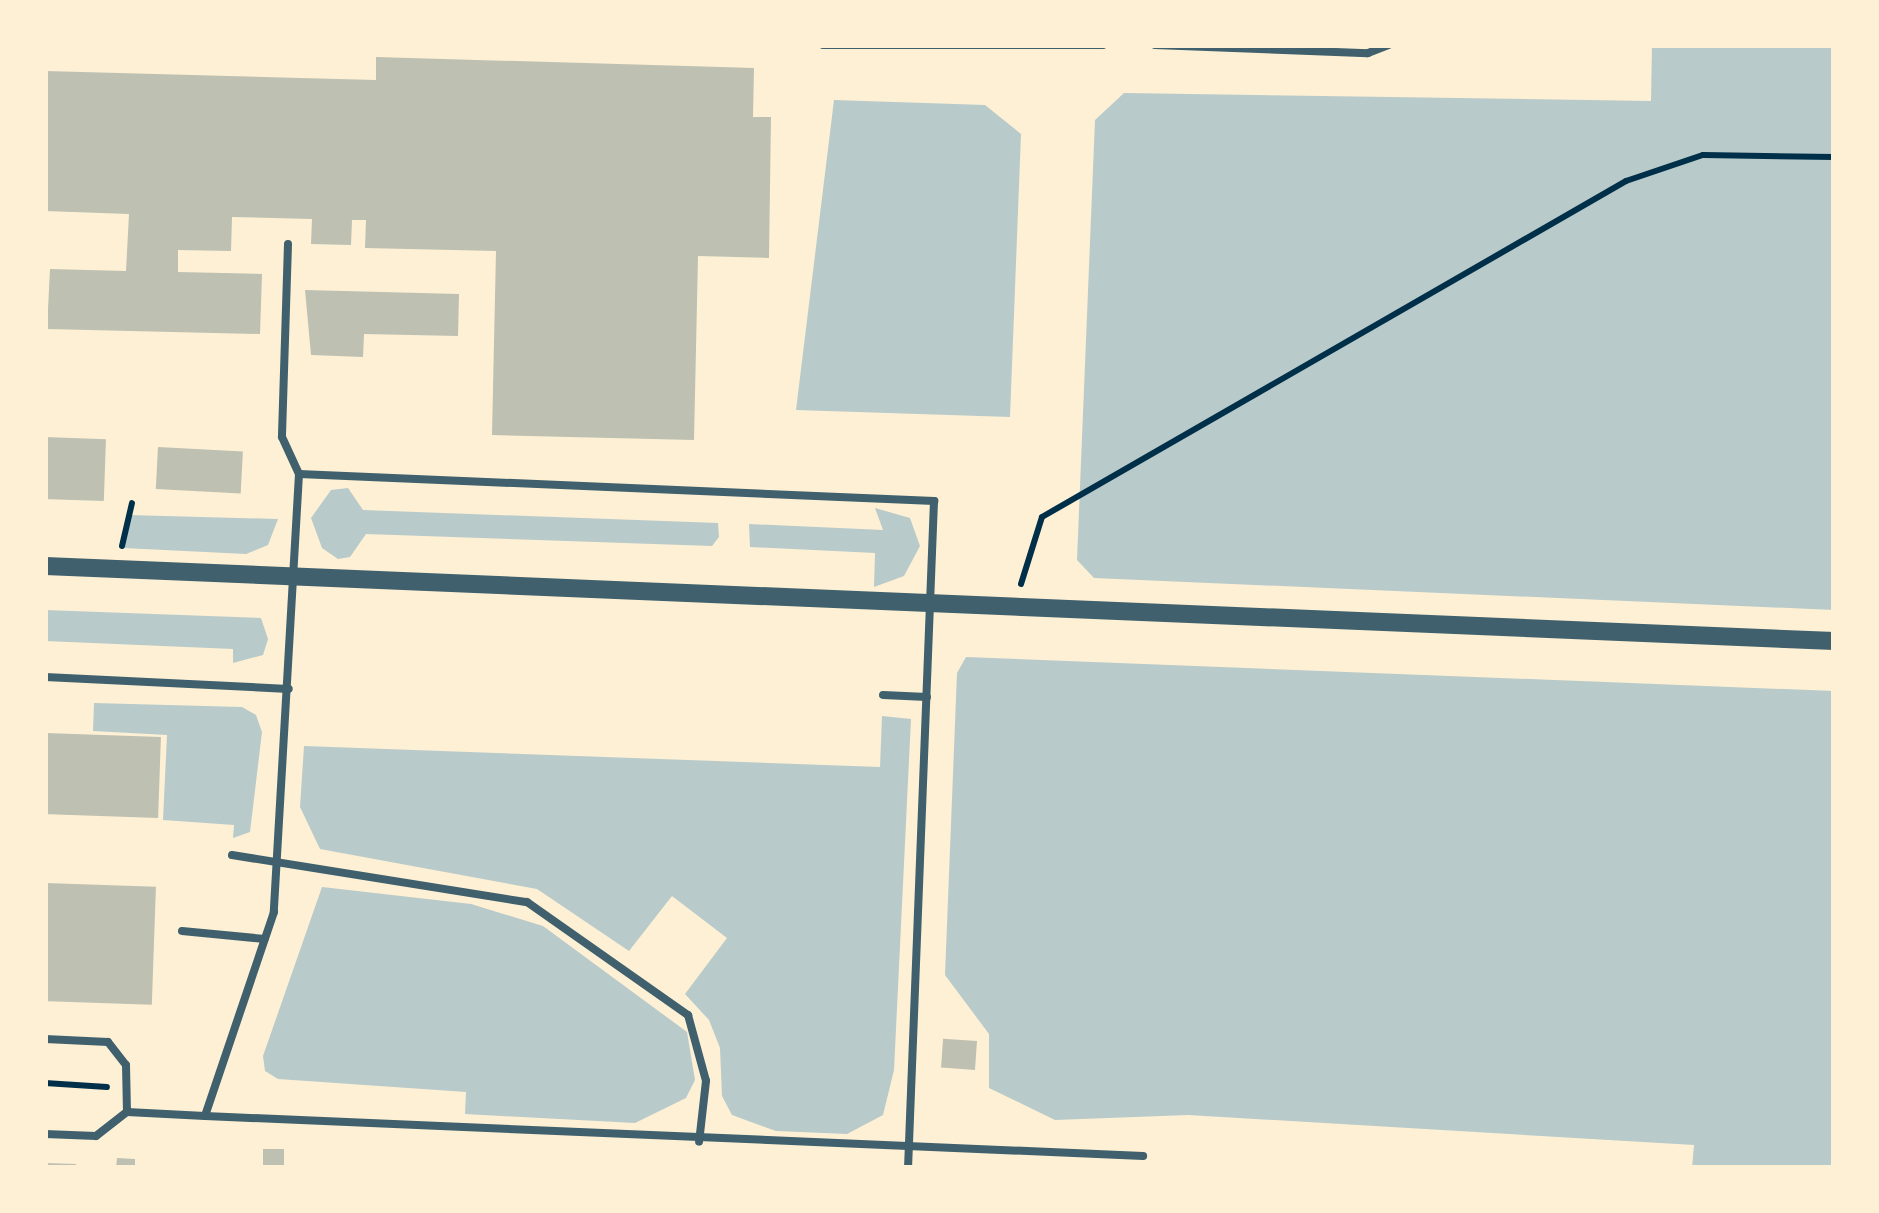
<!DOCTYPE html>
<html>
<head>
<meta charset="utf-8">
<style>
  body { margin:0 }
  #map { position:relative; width:1879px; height:1213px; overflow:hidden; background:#fdf0d5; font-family:Figtree,sans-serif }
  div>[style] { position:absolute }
  .green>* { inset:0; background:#b9caca }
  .building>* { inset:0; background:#bec0b2; transform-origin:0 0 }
  .path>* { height:6px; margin:-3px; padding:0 3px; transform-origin:3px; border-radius:3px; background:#003049 }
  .service>* { height:8px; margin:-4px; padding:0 4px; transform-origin:4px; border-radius:4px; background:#3f606c }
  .tertiary>* { height:18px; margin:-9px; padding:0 9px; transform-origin:9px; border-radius:9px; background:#3f606c }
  span { translate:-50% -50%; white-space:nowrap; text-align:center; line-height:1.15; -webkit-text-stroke:12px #fdf0d5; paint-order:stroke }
  .frame { position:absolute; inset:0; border:48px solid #fdf0d5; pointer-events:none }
</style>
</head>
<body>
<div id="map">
  <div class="green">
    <div style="clip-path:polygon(1652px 45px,1834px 45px,1834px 610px,1094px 578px,1077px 560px,1095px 120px,1124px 93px,1651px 101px)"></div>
    <div style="clip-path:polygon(834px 100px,985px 105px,1021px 134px,1010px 417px,796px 410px)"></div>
    <div style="clip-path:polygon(348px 488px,363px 510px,718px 523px,719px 537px,712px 546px,366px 534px,350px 557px,338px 559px,322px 548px,311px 518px,331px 490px)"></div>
    <div style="clip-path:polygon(875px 508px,910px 518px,920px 546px,904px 576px,874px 587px,875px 553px,750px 547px,749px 524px,883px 530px)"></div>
    <div style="clip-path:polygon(128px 515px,278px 519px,268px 545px,246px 554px,123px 548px)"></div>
    <div style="clip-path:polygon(45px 610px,261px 618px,268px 639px,263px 655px,233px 663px,233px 649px,45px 641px)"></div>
    <div style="clip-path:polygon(966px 657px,1834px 691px,1834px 1168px,1692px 1168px,1694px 1145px,1188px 1115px,1055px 1120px,989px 1088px,989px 1034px,945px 975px,957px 673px)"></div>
    <div style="clip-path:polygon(94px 703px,242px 707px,256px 715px,262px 732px,250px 832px,233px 838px,234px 825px,163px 820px,167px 735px,93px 731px)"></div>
    <div style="clip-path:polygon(882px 716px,911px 719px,894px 1070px,883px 1115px,847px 1134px,776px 1131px,732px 1115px,722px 1096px,720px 1048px,709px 1020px,685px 994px,727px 938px,672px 896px,629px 951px,537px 889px,320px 849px,300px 807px,304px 746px,880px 767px)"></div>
    <div style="clip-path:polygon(322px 887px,471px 904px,543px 926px,687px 1032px,695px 1080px,686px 1098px,635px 1123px,465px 1114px,466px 1092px,278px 1079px,265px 1071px,263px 1056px)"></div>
  </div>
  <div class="building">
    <div style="clip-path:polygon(376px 57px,754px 68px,753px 117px,771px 117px,769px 258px,698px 256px,694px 440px,492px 435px,496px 251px,365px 248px,366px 220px,352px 220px,351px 245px,311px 244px,312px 219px,232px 217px,231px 251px,178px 250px,178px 272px,262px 274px,260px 334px,47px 329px,50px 269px,126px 271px,129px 214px,45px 211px,45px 71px,376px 80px)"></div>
    <div style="clip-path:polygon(305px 290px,459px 294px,458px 336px,364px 334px,363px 357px,311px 355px)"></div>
    <div style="left:45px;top:437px;width:61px;height:62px;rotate:2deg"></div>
    <div style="left:158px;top:447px;width:85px;height:42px;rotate:3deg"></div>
    <div style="left:45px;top:733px;width:116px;height:81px;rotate:2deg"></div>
    <div style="left:45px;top:883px;width:111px;height:118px;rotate:2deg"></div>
    <div style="left:977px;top:1041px;width:29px;height:34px;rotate:94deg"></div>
    <div style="left:263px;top:1149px;width:21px;height:19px"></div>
    <div style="clip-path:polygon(117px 1158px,135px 1159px,135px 1168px,116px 1168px)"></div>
    <div style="clip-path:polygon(45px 1163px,76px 1164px,76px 1168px,45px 1168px)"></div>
  </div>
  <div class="path">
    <div style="left:122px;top:546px;width:44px;rotate:-76.9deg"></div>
    <div style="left:1021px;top:584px;width:70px;rotate:-72.6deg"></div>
    <div style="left:1042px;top:517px;width:674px;rotate:-29.91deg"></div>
    <div style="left:1626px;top:181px;width:81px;rotate:-18.7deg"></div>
    <div style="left:1703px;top:155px;width:131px;rotate:0.9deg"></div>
    <div style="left:45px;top:1083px;width:62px;rotate:3.7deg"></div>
  </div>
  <div class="service">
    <div style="left:823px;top:45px;width:280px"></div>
    <div style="left:1155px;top:45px;width:213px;rotate:2.2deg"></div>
    <div style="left:1368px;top:53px;width:22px;rotate:-21deg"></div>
    <div style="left:288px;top:244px;width:193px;rotate:91.8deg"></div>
    <div style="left:282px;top:437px;width:41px;rotate:65.3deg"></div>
    <div style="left:299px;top:474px;width:439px;rotate:93.3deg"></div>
    <div style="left:274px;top:912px;width:215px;rotate:108.7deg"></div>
    <div style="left:205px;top:1116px;width:939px;rotate:2.44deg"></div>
    <div style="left:299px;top:474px;width:636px;rotate:2.43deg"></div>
    <div style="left:934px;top:501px;width:668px;rotate:92.23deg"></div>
    <div style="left:45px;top:677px;width:244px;rotate:2.8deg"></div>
    <div style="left:883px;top:695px;width:44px;rotate:2.6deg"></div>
    <div style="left:232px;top:855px;width:299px;rotate:9.1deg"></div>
    <div style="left:527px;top:902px;width:197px;rotate:35.1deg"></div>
    <div style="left:688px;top:1015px;width:68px;rotate:74.7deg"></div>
    <div style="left:706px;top:1081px;width:61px;rotate:96.5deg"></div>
    <div style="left:182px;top:931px;width:83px;rotate:5.5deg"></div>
    <div style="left:45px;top:1039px;width:63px;rotate:2.7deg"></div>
    <div style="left:108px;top:1042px;width:29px;rotate:52deg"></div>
    <div style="left:126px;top:1065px;width:47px;rotate:88.8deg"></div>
    <div style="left:45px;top:1134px;width:51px;rotate:2.2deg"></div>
    <div style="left:96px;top:1136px;width:39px;rotate:-38deg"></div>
    <div style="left:127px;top:1112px;width:78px;rotate:2.9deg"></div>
  </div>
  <div class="tertiary">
    <div style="left:45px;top:566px;width:1791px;rotate:2.4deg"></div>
  </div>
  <div class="frame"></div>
</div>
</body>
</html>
